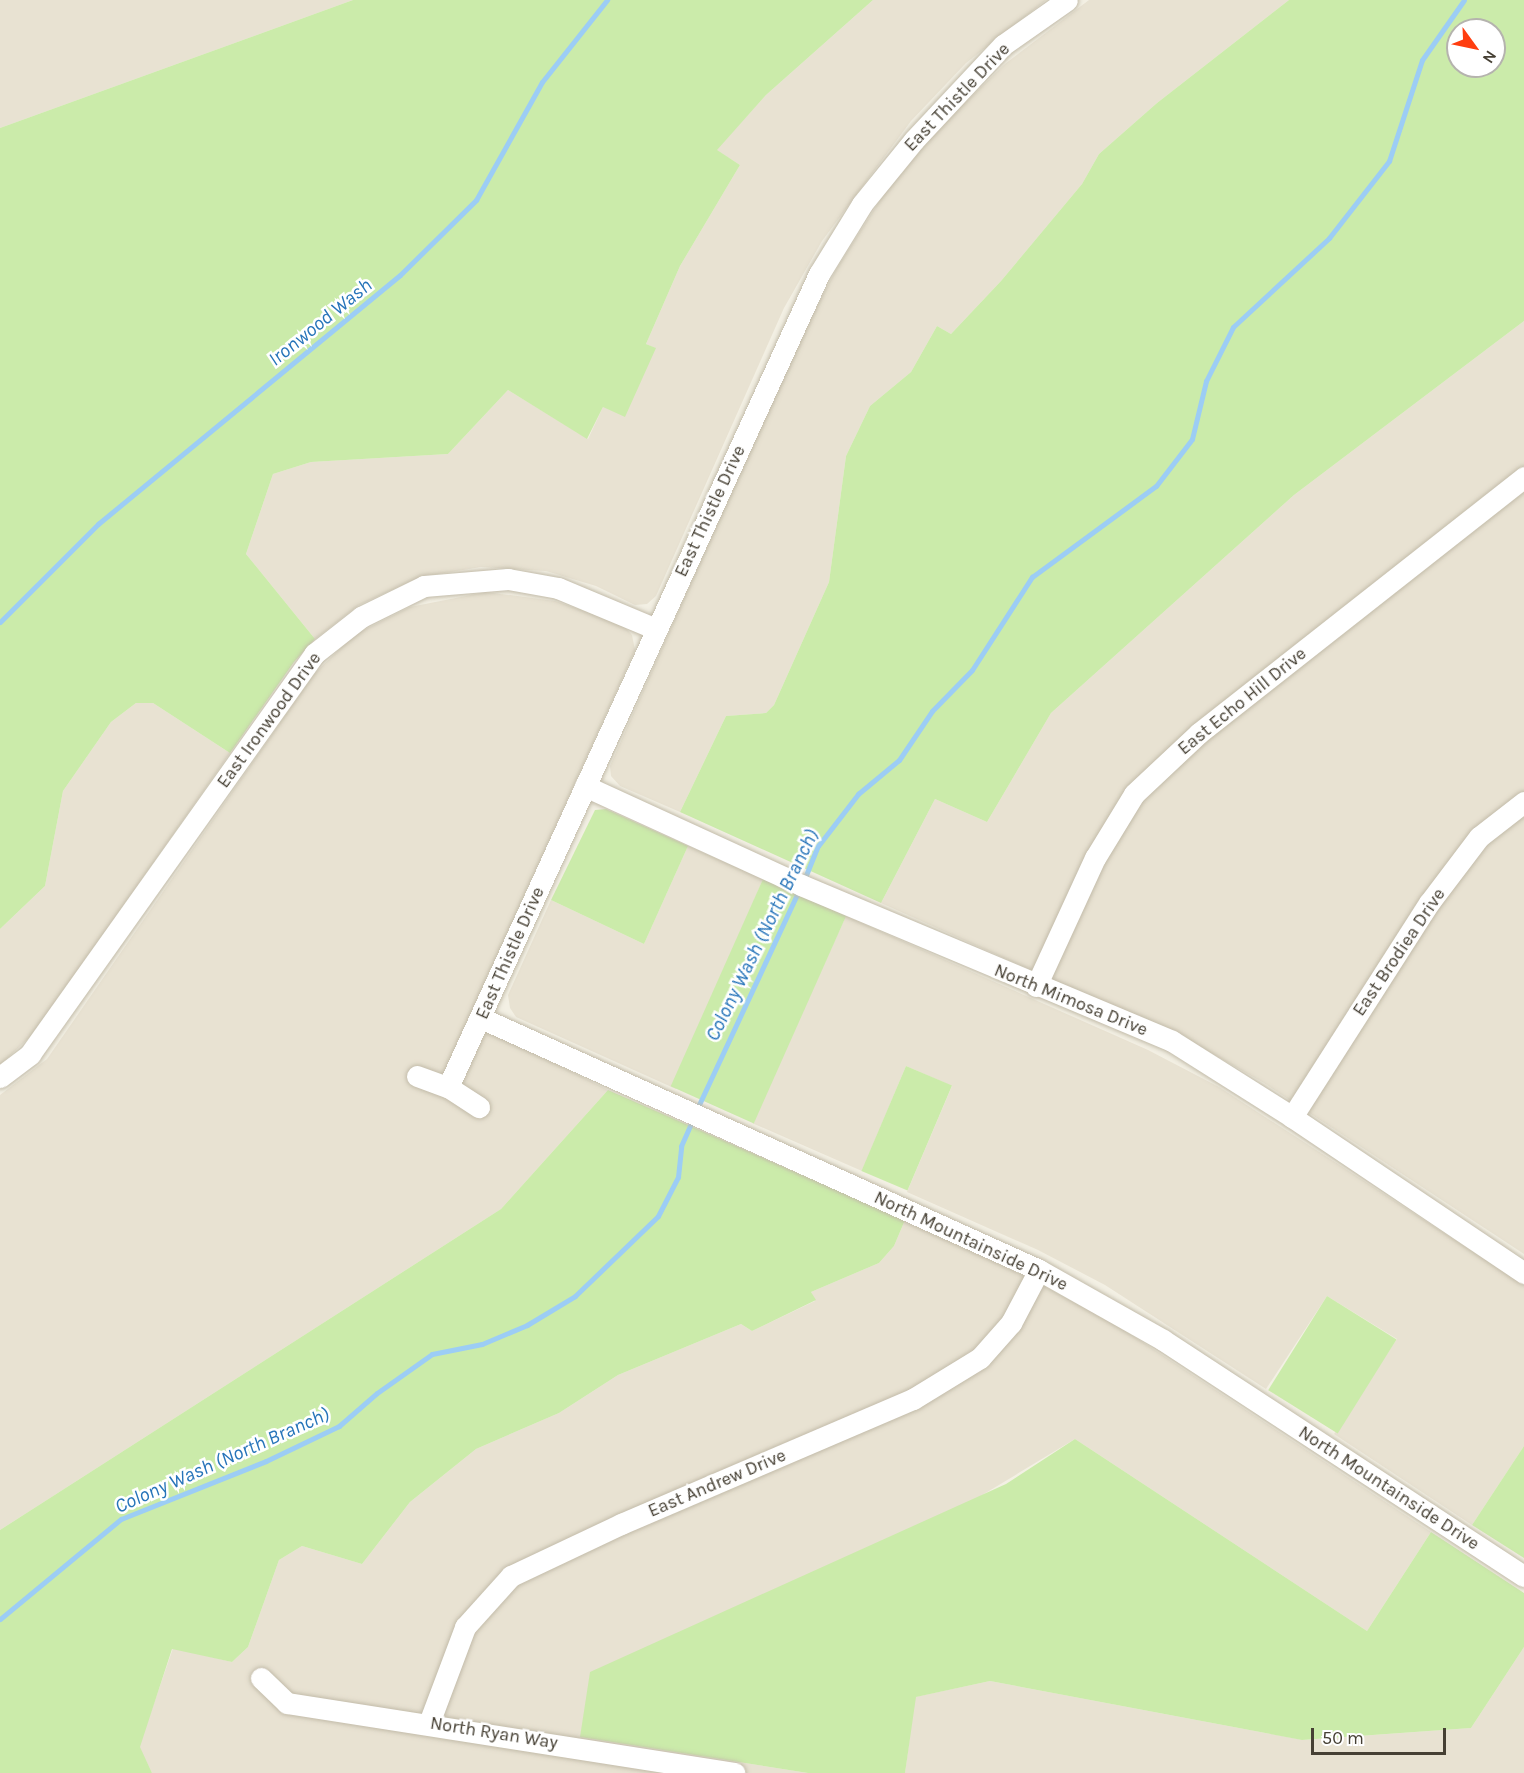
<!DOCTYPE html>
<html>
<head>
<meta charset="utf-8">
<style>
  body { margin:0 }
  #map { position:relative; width:1524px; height:1773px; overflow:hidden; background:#f3f0e4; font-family:Karla,sans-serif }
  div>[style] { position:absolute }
  .residential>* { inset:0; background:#e8e2d2 }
  .green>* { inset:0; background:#cbebaa; transform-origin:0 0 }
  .stream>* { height:5px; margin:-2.5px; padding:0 2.5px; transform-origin:2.5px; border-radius:2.5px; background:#9ccdf5 }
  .roads { filter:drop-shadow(0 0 2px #c2bba9) drop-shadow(0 0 2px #c2bba9) }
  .minor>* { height:21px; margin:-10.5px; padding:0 10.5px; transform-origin:10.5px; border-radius:10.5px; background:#fff }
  span { translate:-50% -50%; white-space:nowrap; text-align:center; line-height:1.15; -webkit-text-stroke:5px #fff; paint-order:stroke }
  .street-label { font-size:18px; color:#464034 }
  .water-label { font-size:20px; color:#2674b9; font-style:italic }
  .north { position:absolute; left:1446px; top:18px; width:60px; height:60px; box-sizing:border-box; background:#fff; border:2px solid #b5b3ae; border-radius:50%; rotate:123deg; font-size:16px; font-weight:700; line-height:24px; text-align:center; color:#464034 }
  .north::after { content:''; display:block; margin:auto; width:21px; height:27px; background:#ff3e10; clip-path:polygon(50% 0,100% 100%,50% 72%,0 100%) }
  .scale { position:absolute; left:1311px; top:1728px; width:135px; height:27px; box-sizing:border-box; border:3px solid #464034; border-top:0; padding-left:8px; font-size:18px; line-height:21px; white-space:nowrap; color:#464034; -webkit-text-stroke:4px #fff; paint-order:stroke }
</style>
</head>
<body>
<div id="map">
  <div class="residential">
    <div style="clip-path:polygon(0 0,353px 0,0 128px)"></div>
    <div style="clip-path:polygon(873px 0,1046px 0,966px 63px,911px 121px,822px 241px,784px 308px,656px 596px,647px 604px,635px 605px,596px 586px,546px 571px,481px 567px,420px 577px,359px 605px,315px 639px,246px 554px,273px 474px,311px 462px,448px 454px,508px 390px,588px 439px,603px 407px,655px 348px,646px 344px,680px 266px,740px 165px,716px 150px,766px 95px)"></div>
    <div style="clip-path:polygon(1089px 0,1289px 0,1157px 103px,1099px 154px,1082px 184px,1001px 281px,951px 334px,937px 326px,911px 372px,870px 406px,846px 456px,829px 582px,774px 705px,766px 713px,726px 716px,680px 812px,620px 786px,611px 776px,610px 766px,795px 348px,837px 268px,882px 197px,940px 127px,1005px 64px)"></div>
    <div style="clip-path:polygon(1524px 321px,1524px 1254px,1264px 1083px,1190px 1041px,881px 903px,935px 799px,987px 822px,1051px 713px,1294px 495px)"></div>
    <div style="clip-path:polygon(486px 592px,555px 601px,622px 624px,632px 635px,635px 650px,468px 1020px,608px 1090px,501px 1209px,0 1530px,0 1095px,47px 1059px,314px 674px,354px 635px,410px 607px)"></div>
    <div style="clip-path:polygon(136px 703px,153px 703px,230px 753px,35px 1032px,0 1065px,0 929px,45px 886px,63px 791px,111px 722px)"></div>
    <div style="clip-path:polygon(688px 846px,763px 879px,676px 1089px,516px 1017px,510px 1008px,508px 995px,551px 900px,644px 944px)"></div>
    <div style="clip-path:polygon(846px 916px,1148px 1050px,1219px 1087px,1524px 1285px,1524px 1446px,1472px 1525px,1334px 1434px,1397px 1339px,1327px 1296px,1266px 1389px,1105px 1285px,1038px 1250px,907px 1192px,952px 1086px,906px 1066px,862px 1171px,752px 1123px)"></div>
    <div style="clip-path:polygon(905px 1220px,1001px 1263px,1118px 1326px,1431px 1532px,1367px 1631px,1075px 1439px,581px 1737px,808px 1773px,152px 1773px,139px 1747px,173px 1648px,232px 1662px,248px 1647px,279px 1560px,302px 1546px,362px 1564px,410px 1502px,476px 1449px,559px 1413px,618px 1375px,741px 1324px,752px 1331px,815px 1301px,811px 1292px,879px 1263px,894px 1246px)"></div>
    <div style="clip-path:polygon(1524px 1647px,1524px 1773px,905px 1773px,915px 1697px,990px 1681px,1303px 1740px,1471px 1728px)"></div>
  </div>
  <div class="green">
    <div style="clip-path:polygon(353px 0,873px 0,766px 95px,717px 150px,740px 165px,680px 266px,646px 344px,656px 348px,625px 417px,603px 407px,587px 439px,508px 390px,448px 454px,311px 462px,273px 474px,246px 554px,315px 639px,294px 662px,230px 753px,153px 703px,136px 703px,111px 722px,63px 791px,45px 886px,0 929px,0 128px)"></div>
    <div style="clip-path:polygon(evenodd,1289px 0,1524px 0,1524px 321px,1294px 495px,1051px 713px,987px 822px,935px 799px,881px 903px,680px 812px,726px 716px,766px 713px,774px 705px,829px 582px,846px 456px,870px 406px,911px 372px,937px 326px,951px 334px,1001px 281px,1082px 184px,1099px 154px,1157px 103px,1289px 0,1458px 30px,1494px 30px,1494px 66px,1458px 66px,1458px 30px)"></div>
    <div style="clip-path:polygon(606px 809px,688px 846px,644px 944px,551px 900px,595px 810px)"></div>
    <div style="left:763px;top:879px;width:91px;height:227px;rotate:24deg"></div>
    <div style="left:906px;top:1066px;width:50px;height:114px;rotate:23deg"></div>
    <div style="clip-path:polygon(608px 1090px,905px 1220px,894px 1246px,879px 1263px,811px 1292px,816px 1300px,752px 1331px,741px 1324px,618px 1375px,559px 1413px,476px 1449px,410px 1502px,362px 1564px,302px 1546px,279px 1560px,248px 1647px,232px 1662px,172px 1649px,140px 1747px,152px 1773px,0 1773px,0 1530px,501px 1209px)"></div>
    <div style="left:1327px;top:1296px;width:82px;height:111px;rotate:32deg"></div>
    <div style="clip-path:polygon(1075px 1439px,1367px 1631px,1431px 1532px,1524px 1593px,1524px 1647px,1471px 1728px,1302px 1740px,990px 1681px,916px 1697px,905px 1773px,808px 1773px,580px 1737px,590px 1672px,1006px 1484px)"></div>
    <div style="clip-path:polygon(1524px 1446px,1524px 1558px,1472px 1525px)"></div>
  </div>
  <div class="stream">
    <div style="left:0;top:622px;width:139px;rotate:-45deg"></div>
    <div style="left:98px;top:524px;width:391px;rotate:-39.5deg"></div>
    <div style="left:400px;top:275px;width:107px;rotate:-44.6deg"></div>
    <div style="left:476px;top:200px;width:135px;rotate:-60.8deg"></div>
    <div style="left:542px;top:82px;width:105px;rotate:-51.6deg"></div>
    <div style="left:804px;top:880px;width:37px;rotate:-68deg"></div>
    <div style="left:818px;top:846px;width:66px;rotate:-52.4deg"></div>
    <div style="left:858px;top:794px;width:53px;rotate:-39.7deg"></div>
    <div style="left:899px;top:760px;width:59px;rotate:-56deg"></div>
    <div style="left:932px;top:711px;width:57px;rotate:-45.7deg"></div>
    <div style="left:972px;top:670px;width:111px;rotate:-57.2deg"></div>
    <div style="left:1032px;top:577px;width:154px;rotate:-36.3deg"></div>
    <div style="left:1156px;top:486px;width:59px;rotate:-52.5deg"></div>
    <div style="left:1192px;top:439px;width:60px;rotate:-76.4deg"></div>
    <div style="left:1206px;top:381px;width:60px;rotate:-63.4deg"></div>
    <div style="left:1233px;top:327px;width:131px;rotate:-42.8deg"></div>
    <div style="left:1329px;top:238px;width:98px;rotate:-52.1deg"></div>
    <div style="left:1389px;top:161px;width:106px;rotate:-71.9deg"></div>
    <div style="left:1422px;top:60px;width:73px;rotate:-55deg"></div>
    <div style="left:696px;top:1111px;width:246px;rotate:-65deg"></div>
    <div style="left:0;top:1619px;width:157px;rotate:-39.6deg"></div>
    <div style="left:121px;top:1519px;width:156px;rotate:-21.8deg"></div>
    <div style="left:266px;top:1461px;width:81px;rotate:-25.6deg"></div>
    <div style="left:339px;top:1426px;width:50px;rotate:-41deg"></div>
    <div style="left:377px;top:1393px;width:67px;rotate:-35.3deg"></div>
    <div style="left:432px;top:1354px;width:51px;rotate:-11.3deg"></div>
    <div style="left:482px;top:1344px;width:49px;rotate:-22.9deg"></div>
    <div style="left:527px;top:1325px;width:56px;rotate:-31.1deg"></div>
    <div style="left:575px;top:1296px;width:115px;rotate:-43.9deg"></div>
    <div style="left:658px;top:1216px;width:44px;rotate:-62.9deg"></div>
    <div style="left:678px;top:1177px;width:31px;rotate:-84deg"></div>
    <div style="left:681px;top:1146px;width:30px;rotate:-66deg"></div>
  </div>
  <div class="roads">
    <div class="minor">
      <div style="left:585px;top:786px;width:238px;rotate:24.6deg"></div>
      <div style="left:801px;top:885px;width:402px;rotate:22.8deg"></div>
      <div style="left:1172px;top:1041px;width:142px;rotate:32.3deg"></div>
      <div style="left:1292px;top:1117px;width:280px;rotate:33.9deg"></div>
      <div style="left:1036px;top:986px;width:141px;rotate:-65.3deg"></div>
      <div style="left:1095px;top:858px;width:75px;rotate:-58.6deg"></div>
      <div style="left:1134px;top:794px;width:89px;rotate:-43.2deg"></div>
      <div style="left:1199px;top:733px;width:414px;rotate:-38.2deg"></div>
      <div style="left:481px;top:1018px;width:612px;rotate:24.3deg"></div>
      <div style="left:1039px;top:1270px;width:142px;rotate:29.4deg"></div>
      <div style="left:1163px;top:1340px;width:431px;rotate:33.2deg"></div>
      <div style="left:417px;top:1076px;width:33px;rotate:20deg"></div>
      <div style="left:448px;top:1087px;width:37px;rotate:33deg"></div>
      <div style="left:0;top:1077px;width:38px;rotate:-37deg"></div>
      <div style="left:30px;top:1054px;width:491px;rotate:-54.6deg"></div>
      <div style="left:314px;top:654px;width:60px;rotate:-38.2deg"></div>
      <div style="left:361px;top:617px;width:70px;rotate:-26.2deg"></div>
      <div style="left:424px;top:586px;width:84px;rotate:-4.8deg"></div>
      <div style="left:508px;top:579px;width:51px;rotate:10.2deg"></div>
      <div style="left:558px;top:588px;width:106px;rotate:22.7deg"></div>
      <div style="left:448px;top:1087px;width:894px;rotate:-65.47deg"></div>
      <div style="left:819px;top:274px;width:82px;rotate:-58.4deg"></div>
      <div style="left:862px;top:204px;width:82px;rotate:-50.9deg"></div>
      <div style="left:914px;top:140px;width:130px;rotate:-46.9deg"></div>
      <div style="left:1003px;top:45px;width:78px;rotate:-35.1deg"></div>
      <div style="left:1292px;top:1117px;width:254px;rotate:-57.4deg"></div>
      <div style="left:1429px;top:903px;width:83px;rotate:-52.9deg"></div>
      <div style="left:1479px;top:837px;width:57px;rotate:-37.9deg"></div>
      <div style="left:261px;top:1678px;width:36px;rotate:44deg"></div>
      <div style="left:287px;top:1703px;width:453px;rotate:8.9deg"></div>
      <div style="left:429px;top:1723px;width:103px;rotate:-69.4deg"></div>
      <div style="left:465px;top:1627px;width:69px;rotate:-48deg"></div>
      <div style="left:511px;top:1576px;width:122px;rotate:-25.3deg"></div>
      <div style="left:621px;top:1524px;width:318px;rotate:-23.2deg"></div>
      <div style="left:913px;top:1399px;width:79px;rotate:-31.5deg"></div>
      <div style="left:980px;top:1358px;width:47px;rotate:-48.5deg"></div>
      <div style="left:1011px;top:1323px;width:60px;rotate:-62.2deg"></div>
    </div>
  </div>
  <div class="street-label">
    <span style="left:957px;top:97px;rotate:-46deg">East Thistle Drive</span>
    <span style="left:710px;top:511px;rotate:-65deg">East Thistle Drive</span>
    <span style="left:1242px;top:701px;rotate:-39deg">East Echo Hill Drive</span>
    <span style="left:269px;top:720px;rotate:-54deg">East Ironwood Drive</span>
    <span style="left:1399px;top:952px;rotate:-56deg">East Brodiea Drive</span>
    <span style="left:510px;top:953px;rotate:-66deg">East Thistle Drive</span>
    <span style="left:1071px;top:1000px;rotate:22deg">North Mimosa Drive</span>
    <span style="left:971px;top:1241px;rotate:25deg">North Mountainside Drive</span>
    <span style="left:717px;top:1483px;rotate:-23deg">East Andrew Drive</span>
    <span style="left:1389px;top:1488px;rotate:33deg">North Mountainside Drive</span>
    <span style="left:494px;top:1733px;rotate:9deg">North Ryan Way</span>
  </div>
  <div class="water-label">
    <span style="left:320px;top:322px;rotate:-39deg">Ironwood Wash</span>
    <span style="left:762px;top:935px;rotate:-64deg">Colony Wash (North Branch)</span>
    <span style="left:222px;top:1460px;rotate:-24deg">Colony Wash (North Branch)</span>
  </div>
  <div class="north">N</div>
  <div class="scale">50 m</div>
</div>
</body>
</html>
